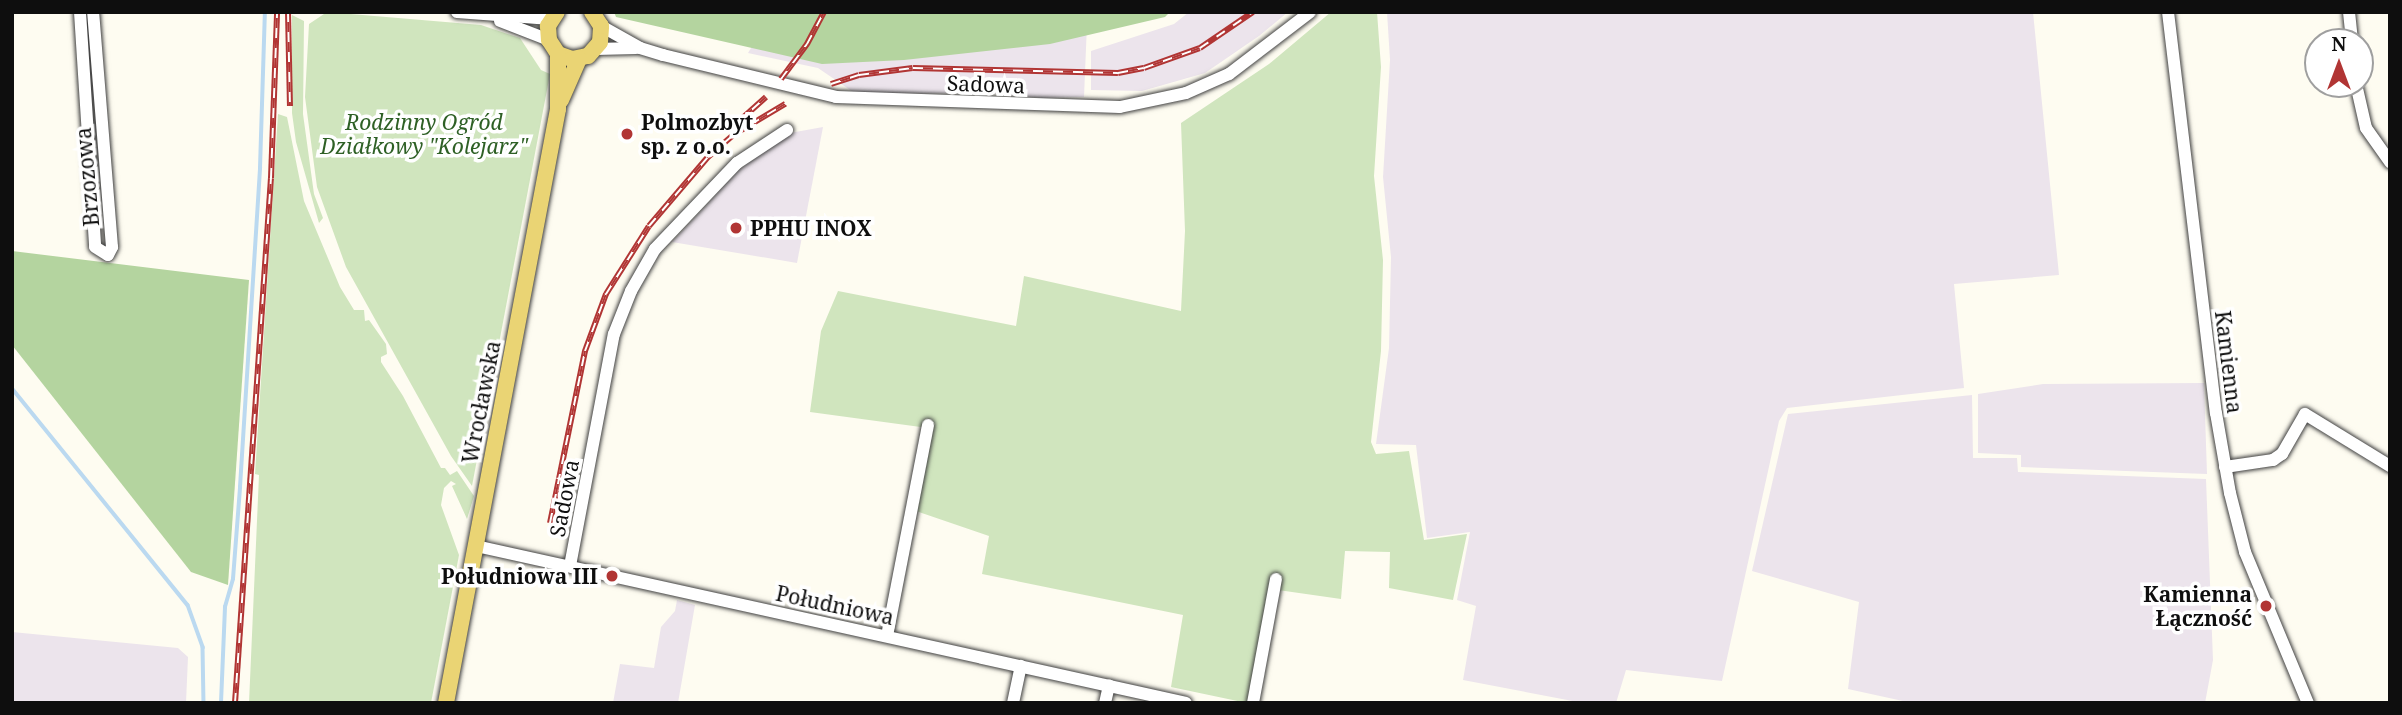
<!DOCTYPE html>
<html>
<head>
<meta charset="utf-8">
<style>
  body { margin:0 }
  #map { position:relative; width:2402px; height:715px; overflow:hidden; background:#fefcf1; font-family:"Noto Serif",serif }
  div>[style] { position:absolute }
  .industrial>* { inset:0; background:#ece4ec }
  .green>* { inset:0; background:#d0e5be }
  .forest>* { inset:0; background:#b4d49f }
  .stream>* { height:3.5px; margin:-1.75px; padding:0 1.75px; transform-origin:1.75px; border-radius:1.75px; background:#bbd9f0 }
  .roads { filter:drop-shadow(0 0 2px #414141) drop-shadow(0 0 2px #414141) }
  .minor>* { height:12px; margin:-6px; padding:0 6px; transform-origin:6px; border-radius:6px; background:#fff }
  .major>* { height:16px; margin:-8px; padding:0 8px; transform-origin:8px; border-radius:8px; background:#ead474 }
  .rail>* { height:6px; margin-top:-3px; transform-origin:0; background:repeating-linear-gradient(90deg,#fff 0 10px,#b13534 0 20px); box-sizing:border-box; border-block:2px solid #b13534 }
  .dots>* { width:19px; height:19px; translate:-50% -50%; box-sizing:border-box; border:4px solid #fff; border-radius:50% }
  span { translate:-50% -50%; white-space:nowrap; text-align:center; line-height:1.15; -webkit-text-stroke:7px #fff; paint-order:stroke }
  .street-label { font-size:21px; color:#0e0e0e }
  .park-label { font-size:21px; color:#2e6025; font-style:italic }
  .poi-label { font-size:21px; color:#0e0e0e; font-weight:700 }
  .left { translate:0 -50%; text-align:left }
  .right { translate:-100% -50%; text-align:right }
  .frame { position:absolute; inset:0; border:14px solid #0e0e0e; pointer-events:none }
  .north { position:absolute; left:2304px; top:28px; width:70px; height:70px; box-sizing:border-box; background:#fff; border:2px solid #9f9f9f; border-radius:50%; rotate:0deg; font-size:19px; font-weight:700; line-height:28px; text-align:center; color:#0e0e0e }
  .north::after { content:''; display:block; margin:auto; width:24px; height:32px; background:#b13534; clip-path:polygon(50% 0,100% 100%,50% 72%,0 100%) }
</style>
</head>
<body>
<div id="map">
  <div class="industrial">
    <div style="clip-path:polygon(773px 12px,1087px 24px,1084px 97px,1041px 98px,989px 93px,856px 94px,818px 68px,748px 53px)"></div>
    <div style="clip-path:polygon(1189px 12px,1288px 12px,1259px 36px,1205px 73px,1142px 91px,1091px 90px,1091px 51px,1174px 24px)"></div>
    <div style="clip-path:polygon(1387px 12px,2033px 12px,2059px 275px,1954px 284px,1964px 388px,1787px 408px,1779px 421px,1722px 681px,1626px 670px,1616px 703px,1583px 703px,1463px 680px,1476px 606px,1457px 600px,1470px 532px,1427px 538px,1416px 445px,1376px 444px,1389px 348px,1391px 257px,1383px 177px,1390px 60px)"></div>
    <div style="clip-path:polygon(823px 127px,797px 263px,672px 242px,739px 170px,790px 133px)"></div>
    <div style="clip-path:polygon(2204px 383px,2207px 474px,2021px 467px,2021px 455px,1978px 453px,1978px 394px,2043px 384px)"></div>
    <div style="clip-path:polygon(1972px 395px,1973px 458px,2017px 458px,2018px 472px,2206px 479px,2213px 660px,2205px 703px,1912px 703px,1848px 689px,1859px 602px,1752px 571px,1788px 414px)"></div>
    <div style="clip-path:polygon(677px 600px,695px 605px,678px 703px,613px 703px,620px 664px,654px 668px,661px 627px,675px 611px)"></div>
    <div style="clip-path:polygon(12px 632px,178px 648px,188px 657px,186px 703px,12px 703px)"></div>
  </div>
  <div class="green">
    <div style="clip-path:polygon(327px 12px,481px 25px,520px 38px,541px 70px,550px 74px,472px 486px,451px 456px,346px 267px,317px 187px,305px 97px,309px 24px)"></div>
    <div style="clip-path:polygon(1331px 12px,1377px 12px,1381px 67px,1374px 176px,1383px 260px,1381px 351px,1371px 442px,1376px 454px,1409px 451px,1424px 540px,1467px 534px,1453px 600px,1389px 588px,1390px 552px,1345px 551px,1341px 599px,1271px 589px,1247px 703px,1171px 687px,1183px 615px,982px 574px,989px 536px,913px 510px,928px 428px,810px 412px,821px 331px,838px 291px,1016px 326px,1024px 276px,1181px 311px,1185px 231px,1181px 123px,1269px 64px)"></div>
    <div style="clip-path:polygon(292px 15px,304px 21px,303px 114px,314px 194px,323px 218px,319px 223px,296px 142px,292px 113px)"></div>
    <div style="clip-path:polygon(278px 114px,287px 117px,304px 201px,340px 287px,354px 310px,364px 310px,365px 321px,369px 320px,386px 344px,387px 354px,381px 357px,381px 362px,403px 396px,441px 468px,445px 468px,450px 475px,457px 471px,474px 496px,467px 519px,452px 486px,456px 484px,451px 481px,444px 488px,441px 505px,459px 555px,431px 703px,249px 703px,259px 475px,255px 474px)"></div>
  </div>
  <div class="forest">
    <div style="clip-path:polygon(614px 12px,1170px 12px,1165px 17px,1050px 44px,904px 60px,822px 64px,616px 17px)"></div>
    <div style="clip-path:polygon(12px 251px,249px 280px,228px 585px,191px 572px,12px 345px)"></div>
  </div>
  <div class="stream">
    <div style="left:12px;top:388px;width:279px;rotate:51deg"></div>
    <div style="left:188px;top:605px;width:45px;rotate:70.3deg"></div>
    <div style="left:203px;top:647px;width:56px;rotate:89deg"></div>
    <div style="left:221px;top:703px;width:96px;rotate:-87.6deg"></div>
    <div style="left:225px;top:607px;width:29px;rotate:-74deg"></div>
    <div style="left:233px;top:579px;width:92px;rotate:-85.6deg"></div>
    <div style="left:240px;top:487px;width:320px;rotate:-86.4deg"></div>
    <div style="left:260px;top:168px;width:156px;rotate:-88.2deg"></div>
  </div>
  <div class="roads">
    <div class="minor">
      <div style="left:80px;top:12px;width:235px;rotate:86.3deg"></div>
      <div style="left:95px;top:247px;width:15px;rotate:32deg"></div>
      <div style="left:108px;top:255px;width:9px;rotate:-63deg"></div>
      <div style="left:112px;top:247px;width:236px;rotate:-94.6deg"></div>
      <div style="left:457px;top:12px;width:94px;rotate:4.3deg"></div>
      <div style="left:2168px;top:12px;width:404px;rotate:83.2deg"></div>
      <div style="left:2216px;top:413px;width:81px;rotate:80.1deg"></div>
      <div style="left:2230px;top:493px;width:61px;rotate:75.7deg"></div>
      <div style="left:2245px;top:552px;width:164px;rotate:67.4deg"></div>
      <div style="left:2349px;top:12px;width:30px;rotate:84deg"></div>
      <div style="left:500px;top:21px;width:53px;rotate:21.2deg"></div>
      <div style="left:601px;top:26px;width:45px;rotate:29.4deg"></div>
      <div style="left:640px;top:48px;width:24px;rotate:17deg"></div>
      <div style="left:663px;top:55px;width:178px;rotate:13.6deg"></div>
      <div style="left:836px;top:97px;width:284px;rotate:2deg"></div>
      <div style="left:1120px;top:107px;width:67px;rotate:-12deg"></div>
      <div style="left:1186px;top:93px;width:47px;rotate:-23.8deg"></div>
      <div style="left:1229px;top:74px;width:102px;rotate:-37.4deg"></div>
      <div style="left:596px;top:49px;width:40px;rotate:-1.4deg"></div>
      <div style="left:2356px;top:84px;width:45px;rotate:77.2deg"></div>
      <div style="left:2366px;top:128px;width:42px;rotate:54.8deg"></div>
      <div style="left:2225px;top:467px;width:49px;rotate:-8.3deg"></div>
      <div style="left:2273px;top:460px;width:11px;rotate:-34deg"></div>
      <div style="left:2282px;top:454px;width:46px;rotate:-60.1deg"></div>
      <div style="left:2305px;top:414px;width:100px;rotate:31.5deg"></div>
      <div style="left:476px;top:546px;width:727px;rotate:12.47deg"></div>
      <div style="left:570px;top:566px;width:236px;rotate:-79.3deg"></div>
      <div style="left:614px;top:334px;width:46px;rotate:-68.4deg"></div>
      <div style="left:631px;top:291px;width:48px;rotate:-60.3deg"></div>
      <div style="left:655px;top:249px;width:119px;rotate:-46.4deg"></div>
      <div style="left:737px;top:163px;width:60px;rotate:-33.4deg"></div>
      <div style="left:887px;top:636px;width:215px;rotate:-79deg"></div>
      <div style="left:1013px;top:703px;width:38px;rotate:-78deg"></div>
      <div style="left:1105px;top:703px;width:18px;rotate:-77deg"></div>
      <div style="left:1253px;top:703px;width:126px;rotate:-79.5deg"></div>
    </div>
    <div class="major">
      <div style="left:557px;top:12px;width:17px;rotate:123deg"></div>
      <div style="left:548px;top:26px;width:14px;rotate:86deg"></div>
      <div style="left:549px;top:40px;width:17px;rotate:57deg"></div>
      <div style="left:558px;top:54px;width:15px;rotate:20deg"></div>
      <div style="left:572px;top:59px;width:16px;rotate:-11deg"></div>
      <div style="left:588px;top:56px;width:18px;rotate:-49deg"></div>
      <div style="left:600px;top:42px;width:16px;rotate:-86deg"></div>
      <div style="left:601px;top:26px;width:17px;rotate:-123deg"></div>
      <div style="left:561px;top:100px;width:45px;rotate:-66.3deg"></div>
      <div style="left:446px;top:703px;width:604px;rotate:-79.32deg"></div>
      <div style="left:558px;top:109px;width:55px;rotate:-90deg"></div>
    </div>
  </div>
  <div class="rail">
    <div style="left:288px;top:12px;width:94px;rotate:88.8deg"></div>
    <div style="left:781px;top:79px;width:44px;rotate:-53.4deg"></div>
    <div style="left:807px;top:44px;width:36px;rotate:-62deg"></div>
    <div style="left:831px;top:84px;width:29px;rotate:-18deg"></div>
    <div style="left:859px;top:75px;width:54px;rotate:-7.4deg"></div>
    <div style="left:913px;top:68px;width:205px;rotate:1.4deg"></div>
    <div style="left:1118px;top:73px;width:26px;rotate:-11deg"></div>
    <div style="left:1144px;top:68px;width:59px;rotate:-19.7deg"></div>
    <div style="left:1200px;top:48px;width:64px;rotate:-34.2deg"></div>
    <div style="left:737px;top:123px;width:39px;rotate:-42deg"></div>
    <div style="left:550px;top:523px;width:176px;rotate:-78.5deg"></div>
    <div style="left:585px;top:351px;width:61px;rotate:-69.8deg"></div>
    <div style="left:606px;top:294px;width:80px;rotate:-57.7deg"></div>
    <div style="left:649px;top:226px;width:91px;rotate:-49.5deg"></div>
    <div style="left:708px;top:157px;width:33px;rotate:-41deg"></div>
    <div style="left:733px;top:135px;width:61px;rotate:-30.8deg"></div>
    <div style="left:235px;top:703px;width:526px;rotate:-86.08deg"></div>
    <div style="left:271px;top:178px;width:166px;rotate:-87.9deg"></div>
  </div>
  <div class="dots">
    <div style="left:627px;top:134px;background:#b13534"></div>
    <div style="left:736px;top:228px;background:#b13534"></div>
    <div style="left:612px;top:576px;background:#b13534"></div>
    <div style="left:2266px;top:606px;background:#b13534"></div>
  </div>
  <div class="street-label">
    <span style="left:986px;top:84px;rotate:2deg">Sadowa</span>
    <span style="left:87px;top:177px;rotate:-95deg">Brzozowa</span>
    <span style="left:2229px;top:362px;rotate:83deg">Kamienna</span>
    <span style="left:481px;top:402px;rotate:-79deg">Wrocławska</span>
    <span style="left:564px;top:498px;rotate:-79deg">Sadowa</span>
    <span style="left:835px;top:605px;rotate:12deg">Południowa</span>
  </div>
  <div class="park-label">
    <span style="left:424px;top:134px">Rodzinny Ogród<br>Działkowy "Kolejarz"</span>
  </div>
  <div class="poi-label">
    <span class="left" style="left:641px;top:134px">Polmozbyt<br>sp. z o.o.</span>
    <span class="left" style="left:750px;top:228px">PPHU INOX</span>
    <span class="right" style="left:598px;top:576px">Południowa III</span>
    <span class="right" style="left:2252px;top:606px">Kamienna<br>Łączność</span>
  </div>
  <div class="frame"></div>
  <div class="north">N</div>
</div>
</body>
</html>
